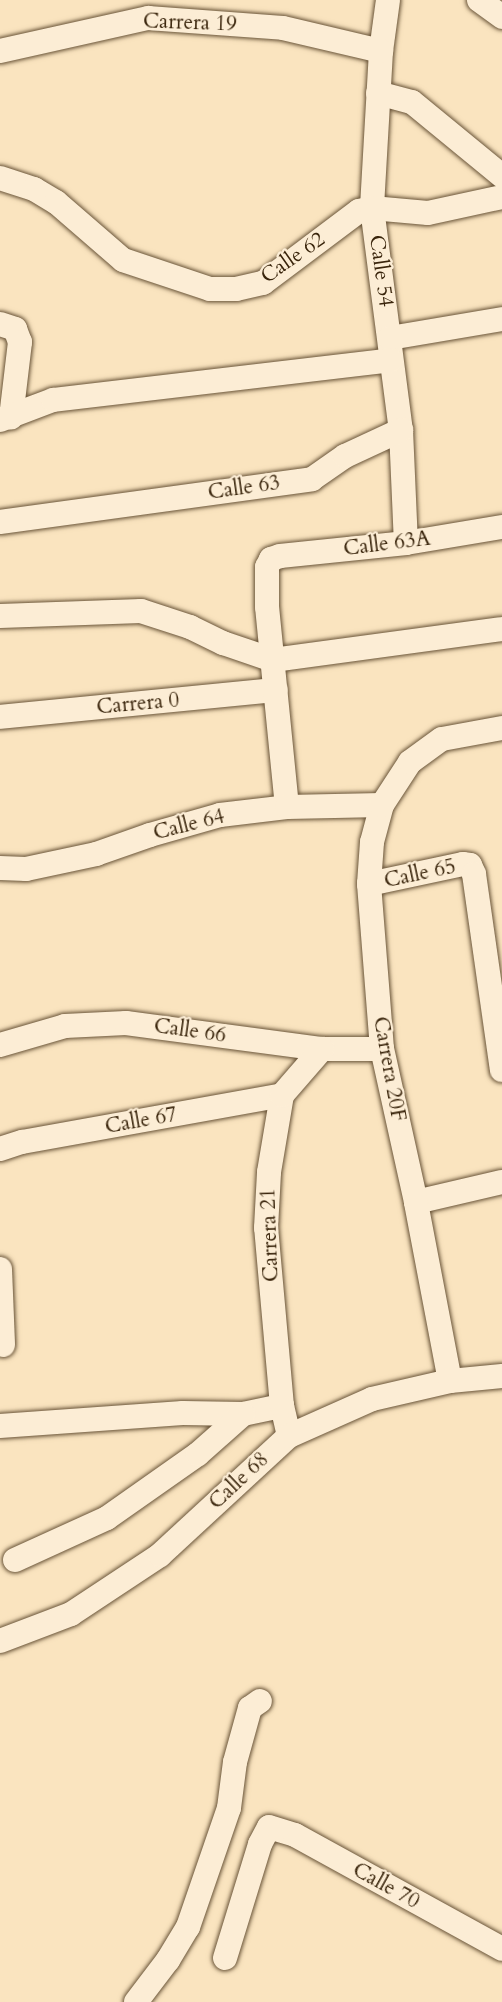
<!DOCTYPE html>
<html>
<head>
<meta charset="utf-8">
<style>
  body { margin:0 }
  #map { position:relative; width:502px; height:2002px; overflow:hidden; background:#fae4bf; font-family:Cardo,serif }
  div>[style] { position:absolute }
  .roads { filter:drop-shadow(0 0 2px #695438) drop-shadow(0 0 2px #695438) }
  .minor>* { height:24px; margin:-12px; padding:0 12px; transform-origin:12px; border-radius:12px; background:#fcedd5 }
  span { translate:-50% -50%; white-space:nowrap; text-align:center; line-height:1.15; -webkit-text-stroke:4.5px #fcedd5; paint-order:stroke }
  .street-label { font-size:21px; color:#39240b }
</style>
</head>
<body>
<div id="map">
  <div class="roads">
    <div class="minor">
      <div style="left:388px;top:0;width:51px;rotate:97.8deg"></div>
      <div style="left:381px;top:51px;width:157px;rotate:93.3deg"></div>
      <div style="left:372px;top:208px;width:224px;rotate:82.6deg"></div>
      <div style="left:401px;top:430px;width:113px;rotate:87.5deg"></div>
      <div style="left:479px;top:0;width:29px;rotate:36deg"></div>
      <div style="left:0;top:51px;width:152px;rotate:-12.6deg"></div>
      <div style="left:148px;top:18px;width:135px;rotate:4.2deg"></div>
      <div style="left:283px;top:28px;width:101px;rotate:13.2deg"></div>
      <div style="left:378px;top:93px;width:35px;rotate:15deg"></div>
      <div style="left:412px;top:102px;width:117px;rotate:39.4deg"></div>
      <div style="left:0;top:178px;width:36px;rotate:18deg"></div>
      <div style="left:34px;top:189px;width:26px;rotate:31deg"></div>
      <div style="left:56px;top:202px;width:89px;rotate:40.9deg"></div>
      <div style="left:123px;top:260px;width:92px;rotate:18.4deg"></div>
      <div style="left:210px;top:289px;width:26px"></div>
      <div style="left:236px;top:289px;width:28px;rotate:-13deg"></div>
      <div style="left:263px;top:283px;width:120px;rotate:-36.9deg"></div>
      <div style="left:359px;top:211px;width:13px;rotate:-13deg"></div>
      <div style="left:372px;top:208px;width:56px;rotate:5.1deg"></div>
      <div style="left:428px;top:213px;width:76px;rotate:-12.2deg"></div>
      <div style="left:0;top:324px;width:16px;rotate:18deg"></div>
      <div style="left:15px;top:329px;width:14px;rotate:69deg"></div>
      <div style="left:20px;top:342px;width:76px;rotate:96.8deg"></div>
      <div style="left:390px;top:338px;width:114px;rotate:-9.6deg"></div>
      <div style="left:0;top:420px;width:57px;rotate:-20.7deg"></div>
      <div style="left:53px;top:400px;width:340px;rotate:-6.7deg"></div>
      <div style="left:0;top:522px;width:315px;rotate:-7.8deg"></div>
      <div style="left:312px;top:479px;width:40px;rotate:-34.9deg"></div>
      <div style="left:345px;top:456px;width:62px;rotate:-24.9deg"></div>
      <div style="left:0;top:616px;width:141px;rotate:-2deg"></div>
      <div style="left:141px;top:611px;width:52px;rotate:18.1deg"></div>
      <div style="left:190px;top:627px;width:37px;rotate:26deg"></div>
      <div style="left:223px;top:643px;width:53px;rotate:18.8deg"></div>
      <div style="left:273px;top:660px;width:231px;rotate:-7.7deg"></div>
      <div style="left:0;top:717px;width:277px;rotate:-5.6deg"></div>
      <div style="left:287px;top:807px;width:201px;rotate:-95.7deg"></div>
      <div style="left:267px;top:607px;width:40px;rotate:-90deg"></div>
      <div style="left:267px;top:567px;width:9px;rotate:-63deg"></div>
      <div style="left:271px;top:559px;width:9px;rotate:-18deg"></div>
      <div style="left:280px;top:556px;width:127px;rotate:-5.9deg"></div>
      <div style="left:406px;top:543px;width:97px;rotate:-9.5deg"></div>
      <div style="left:0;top:868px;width:26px;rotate:2deg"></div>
      <div style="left:26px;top:869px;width:72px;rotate:-12.1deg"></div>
      <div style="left:96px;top:854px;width:57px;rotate:-19.4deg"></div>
      <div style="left:150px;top:835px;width:73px;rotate:-15.9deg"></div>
      <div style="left:220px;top:815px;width:67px;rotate:-6.8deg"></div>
      <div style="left:287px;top:807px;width:95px;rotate:-1.2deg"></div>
      <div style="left:369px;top:884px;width:96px;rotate:-12deg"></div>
      <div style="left:463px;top:864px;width:7px;rotate:8deg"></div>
      <div style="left:470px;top:865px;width:10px;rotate:66deg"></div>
      <div style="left:474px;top:874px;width:198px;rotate:81.9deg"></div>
      <div style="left:0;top:1045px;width:68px;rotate:-16.3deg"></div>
      <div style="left:65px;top:1026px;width:61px;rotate:-2.8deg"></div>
      <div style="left:126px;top:1023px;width:198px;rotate:7.6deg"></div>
      <div style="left:322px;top:1049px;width:60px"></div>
      <div style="left:0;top:1149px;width:23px;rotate:-18deg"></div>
      <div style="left:22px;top:1142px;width:264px;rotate:-10.2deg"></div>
      <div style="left:416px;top:1202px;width:88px;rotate:-13.1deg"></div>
      <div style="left:0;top:1269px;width:76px;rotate:87.7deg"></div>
      <div style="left:450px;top:1381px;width:182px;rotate:-100.8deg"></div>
      <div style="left:416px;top:1202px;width:157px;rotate:-102.5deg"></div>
      <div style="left:382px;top:1049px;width:166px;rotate:-94.5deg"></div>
      <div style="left:369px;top:884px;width:42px;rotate:-85.9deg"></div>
      <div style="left:372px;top:842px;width:38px;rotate:-75deg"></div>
      <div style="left:382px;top:805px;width:51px;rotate:-56.9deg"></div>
      <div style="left:410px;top:762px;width:39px;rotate:-36deg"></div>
      <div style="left:442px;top:739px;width:61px;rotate:-10.4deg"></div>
      <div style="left:0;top:1426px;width:183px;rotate:-4.1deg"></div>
      <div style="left:183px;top:1413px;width:60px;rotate:1deg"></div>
      <div style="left:243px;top:1414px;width:40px;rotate:-12deg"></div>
      <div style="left:289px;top:1436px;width:31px;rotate:-103deg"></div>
      <div style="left:282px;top:1406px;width:179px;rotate:-95.1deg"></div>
      <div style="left:266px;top:1228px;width:56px;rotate:-86.9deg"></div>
      <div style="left:269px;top:1172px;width:78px;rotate:-80.4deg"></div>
      <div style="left:282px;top:1095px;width:61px;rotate:-49deg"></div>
      <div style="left:15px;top:1560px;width:101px;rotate:-24.5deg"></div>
      <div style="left:107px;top:1518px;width:111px;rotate:-35.1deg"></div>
      <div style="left:198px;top:1454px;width:60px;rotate:-41.6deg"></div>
      <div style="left:0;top:1641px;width:76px;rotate:-20.8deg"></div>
      <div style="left:71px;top:1614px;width:107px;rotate:-33.5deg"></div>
      <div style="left:160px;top:1555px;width:176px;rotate:-42.7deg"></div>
      <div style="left:289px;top:1436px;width:91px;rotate:-24deg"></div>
      <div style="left:372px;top:1399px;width:80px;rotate:-13deg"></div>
      <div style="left:450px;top:1381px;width:52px;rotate:-5.5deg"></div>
      <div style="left:225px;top:1958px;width:119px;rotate:-72.9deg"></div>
      <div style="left:260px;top:1844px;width:19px;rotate:-62deg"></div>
      <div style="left:269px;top:1827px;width:27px;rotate:17deg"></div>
      <div style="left:295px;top:1835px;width:236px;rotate:28.8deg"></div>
      <div style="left:136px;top:2002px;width:53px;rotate:-52.7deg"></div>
      <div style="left:168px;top:1960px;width:39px;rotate:-59deg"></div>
      <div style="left:188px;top:1927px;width:126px;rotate:-71deg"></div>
      <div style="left:229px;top:1808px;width:46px;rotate:-82.6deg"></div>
      <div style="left:235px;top:1762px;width:56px;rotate:-74.5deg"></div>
      <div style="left:250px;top:1708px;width:12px;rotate:-35deg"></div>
    </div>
  </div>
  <div class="street-label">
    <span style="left:190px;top:23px;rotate:2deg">Carrera 19</span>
    <span style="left:293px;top:258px;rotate:-35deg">Calle 62</span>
    <span style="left:381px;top:271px;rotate:82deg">Calle 54</span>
    <span style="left:244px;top:488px;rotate:-8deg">Calle 63</span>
    <span style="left:387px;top:544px;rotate:-7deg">Calle 63A</span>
    <span style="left:138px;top:704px;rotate:-5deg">Carrera 0</span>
    <span style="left:189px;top:825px;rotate:-14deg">Calle 64</span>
    <span style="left:420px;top:874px;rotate:-12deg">Calle 65</span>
    <span style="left:190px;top:1031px;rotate:8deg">Calle 66</span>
    <span style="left:389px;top:1069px;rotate:80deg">Carrera 20F</span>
    <span style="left:141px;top:1121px;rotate:-10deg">Calle 67</span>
    <span style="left:270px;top:1235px;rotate:-92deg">Carrera 21</span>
    <span style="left:239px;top:1481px;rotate:-43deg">Calle 68</span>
    <span style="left:386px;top:1886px;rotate:29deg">Calle 70</span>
  </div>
</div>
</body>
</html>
